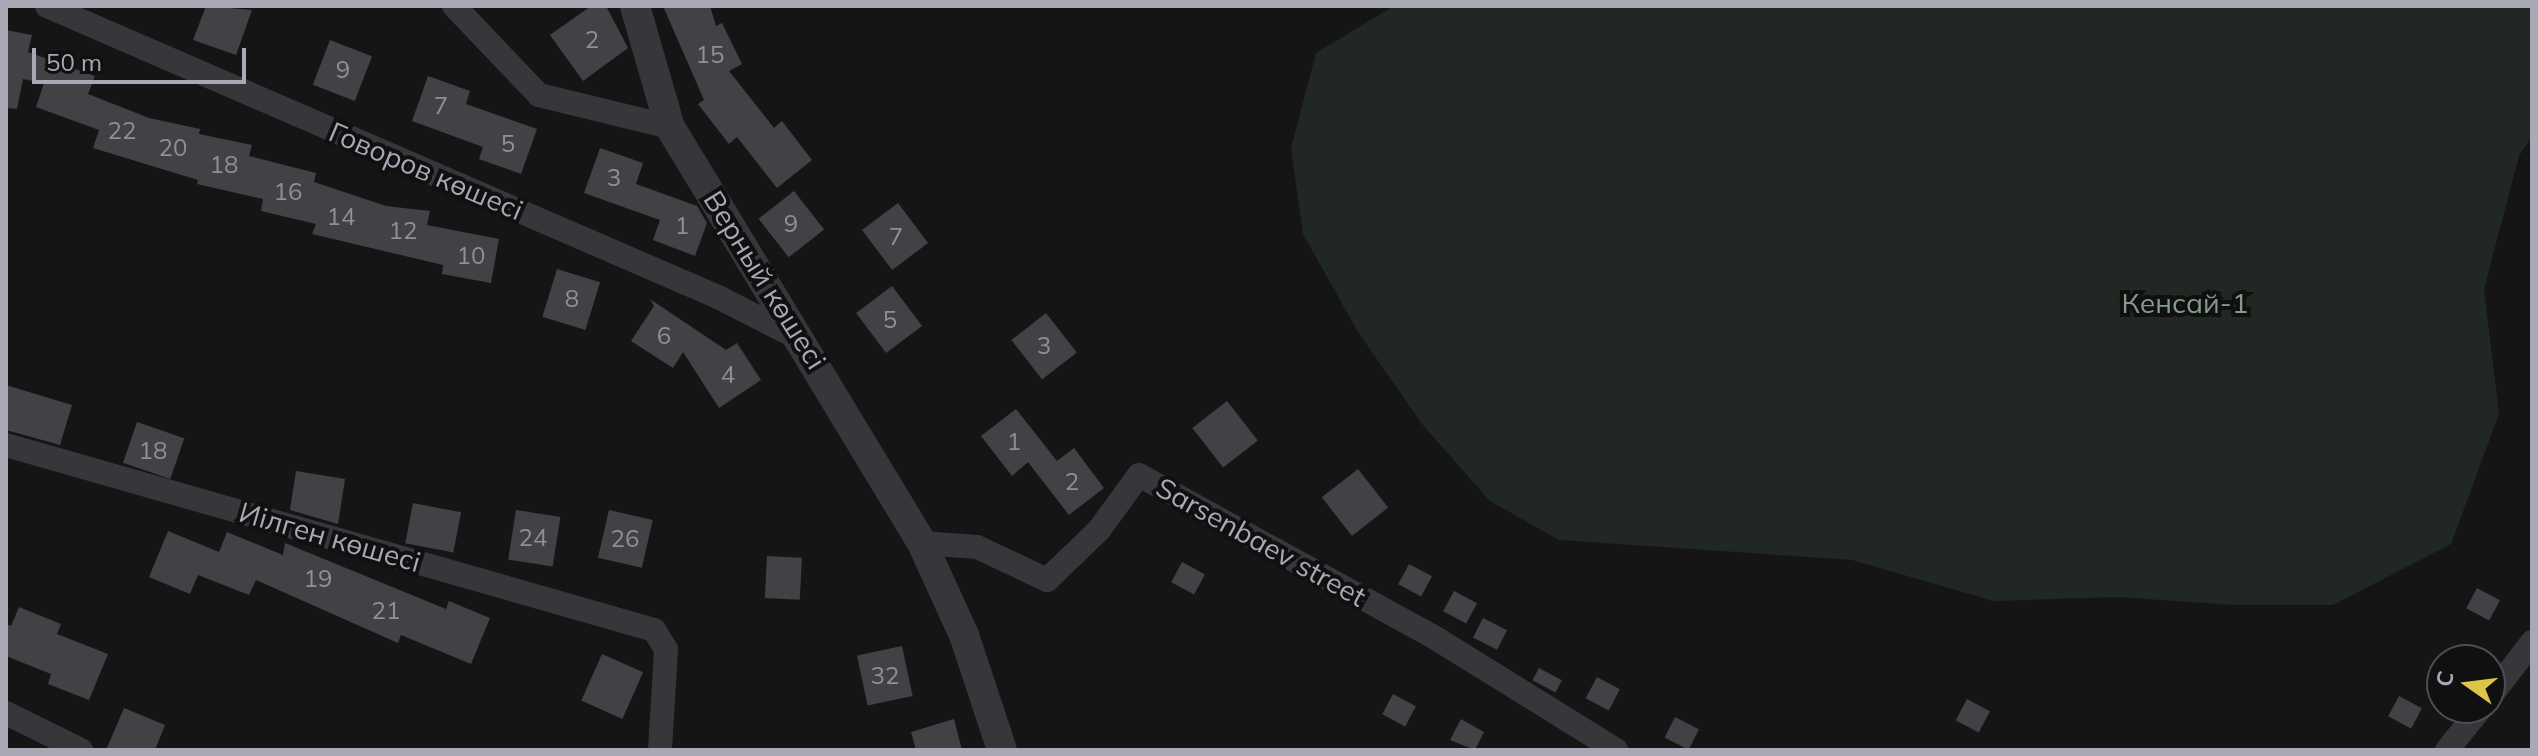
<!DOCTYPE html>
<html>
<head>
<meta charset="utf-8">
<style>
  body { margin:0 }
  #map { position:relative; width:2538px; height:756px; overflow:hidden; background:#151516; font-family:Mulish,sans-serif }
  div>[style] { position:absolute }
  .green>* { inset:0; background:#212823 }
  .building>* { inset:0; background:#424246; transform-origin:0 0 }
  .minor>* { height:24px; margin:-12px; padding:0 12px; transform-origin:12px; border-radius:12px; background:#36363b }
  .tertiary>* { height:30px; margin:-15px; padding:0 15px; transform-origin:15px; border-radius:15px; background:#36363b }
  span { translate:-50% -50%; white-space:nowrap; text-align:center; line-height:1.15; -webkit-text-stroke:8px #101011; paint-order:stroke }
  .number-label { font-size:24px; color:#8e8f99 }
  .number-label span { -webkit-text-stroke-width:0 }
  .street-label { font-size:28px; color:#a8a9b5 }
  .park-label { font-size:28px; color:#819d89 }
  .frame { position:absolute; inset:0; border:8px solid #a8a9b5; pointer-events:none }
  .north { position:absolute; left:2426px; top:644px; width:80px; height:80px; box-sizing:border-box; background:#101011; border:2px solid #4d4d53; border-radius:50%; rotate:284deg; font-size:22px; font-weight:700; line-height:32px; text-align:center; color:#a8a9b5 }
  .north::after { content:''; display:block; margin:auto; width:28px; height:36px; background:#dbc648; clip-path:polygon(50% 0,100% 100%,50% 72%,0 100%) }
  .scale { position:absolute; left:32px; top:48px; width:214px; height:36px; box-sizing:border-box; border:4px solid #a8a9b5; border-top:0; padding-left:10px; font-size:24px; line-height:28px; white-space:nowrap; color:#a8a9b5; -webkit-text-stroke:6px #101011; paint-order:stroke }
</style>
</head>
<body>
<div id="map">
  <div class="green">
    <div style="clip-path:polygon(1394px 6px,2532px 6px,2532px 136px,2519px 156px,2484px 289px,2499px 414px,2451px 544px,2333px 605px,2234px 605px,2117px 597px,1994px 601px,1852px 560px,1559px 540px,1490px 501px,1422px 424px,1358px 332px,1303px 234px,1291px 148px,1316px 53px)"></div>
  </div>
  <div class="building">
    <div style="clip-path:polygon(206px 6px,252px 10px,236px 55px,193px 40px)"></div>
    <div style="clip-path:polygon(591px 6px,606px 6px,628px 48px,583px 81px,550px 35px)"></div>
    <div style="clip-path:polygon(663px 6px,710px 6px,716px 26px,722px 23px,742px 64px,729px 71px,774px 128px,782px 121px,812px 160px,777px 188px,737px 137px,729px 144px,698px 104px,704px 100px)"></div>
    <div style="clip-path:polygon(6px 30px,32px 35px,28px 52px,95px 76px,88px 94px,149px 118px,200px 129px,199px 134px,252px 145px,249px 156px,316px 173px,314px 182px,386px 206px,430px 211px,427px 225px,499px 239px,491px 283px,442px 274px,443px 265px,312px 234px,316px 224px,261px 211px,263px 199px,197px 184px,198px 180px,93px 148px,99px 130px,36px 107px,44px 83px,23px 79px,17px 109px,6px 108px)"></div>
    <div style="left:330px;top:40px;width:45px;height:48px;rotate:21deg"></div>
    <div style="clip-path:polygon(428px 76px,470px 91px,466px 104px,537px 129px,521px 174px,479px 159px,483px 147px,412px 121px)"></div>
    <div style="clip-path:polygon(600px 148px,643px 163px,636px 184px,697px 206px,707px 223px,695px 256px,653px 240px,660px 220px,584px 193px)"></div>
    <div style="left:794px;top:191px;width:49px;height:45px;rotate:52deg"></div>
    <div style="left:898px;top:203px;width:50px;height:45px;rotate:53deg"></div>
    <div style="left:557px;top:269px;width:45px;height:50px;rotate:17deg"></div>
    <div style="left:892px;top:286px;width:50px;height:45px;rotate:53deg"></div>
    <div style="clip-path:polygon(650px 299px,726px 350px,737px 343px,761px 380px,719px 408px,683px 352px,673px 368px,631px 341px,654px 306px)"></div>
    <div style="left:1046px;top:313px;width:50px;height:44px;rotate:52deg"></div>
    <div style="clip-path:polygon(6px 385px,72px 405px,60px 445px,6px 430px)"></div>
    <div style="left:1227px;top:401px;width:50px;height:44px;rotate:52deg"></div>
    <div style="clip-path:polygon(1016px 409px,1057px 461px,1074px 448px,1104px 488px,1069px 515px,1028px 462px,1012px 476px,981px 436px)"></div>
    <div style="left:137px;top:422px;width:50px;height:43px;rotate:19deg"></div>
    <div style="left:1358px;top:469px;width:49px;height:46px;rotate:52deg"></div>
    <div style="clip-path:polygon(296px 471px,345px 479px,338px 524px,290px 510px)"></div>
    <div style="left:413px;top:503px;width:49px;height:41px;rotate:11deg"></div>
    <div style="left:516px;top:510px;width:45px;height:50px;rotate:9deg"></div>
    <div style="left:609px;top:510px;width:45px;height:49px;rotate:13deg"></div>
    <div style="clip-path:polygon(168px 531px,219px 552px,227px 532px,283px 555px,285px 543px,446px 609px,449px 601px,490px 618px,471px 664px,401px 635px,398px 643px,256px 580px,249px 595px,198px 575px,190px 594px,149px 577px)"></div>
    <div style="left:767px;top:556px;width:35px;height:42px;rotate:3deg"></div>
    <div style="left:1182px;top:562px;width:26px;height:23px;rotate:28deg"></div>
    <div style="left:1409px;top:564px;width:26px;height:23px;rotate:28deg"></div>
    <div style="left:2477px;top:588px;width:26px;height:23px;rotate:28deg"></div>
    <div style="left:1454px;top:591px;width:26px;height:23px;rotate:28deg"></div>
    <div style="clip-path:polygon(19px 607px,61px 624px,57px 634px,108px 654px,89px 700px,48px 684px,51px 674px,6px 656px,6px 624px,11px 626px)"></div>
    <div style="left:1483px;top:618px;width:27px;height:22px;rotate:27deg"></div>
    <div style="left:902px;top:646px;width:51px;height:46px;rotate:78deg"></div>
    <div style="left:602px;top:654px;width:45px;height:51px;rotate:24deg"></div>
    <div style="left:1539px;top:668px;width:26px;height:14px;rotate:28deg"></div>
    <div style="left:1597px;top:677px;width:26px;height:24px;rotate:28deg"></div>
    <div style="left:1393px;top:694px;width:26px;height:23px;rotate:28deg"></div>
    <div style="left:2399px;top:696px;width:26px;height:23px;rotate:28deg"></div>
    <div style="left:1967px;top:699px;width:26px;height:24px;rotate:28deg"></div>
    <div style="clip-path:polygon(124px 708px,165px 725px,155px 750px,106px 750px)"></div>
    <div style="left:1675px;top:717px;width:27px;height:23px;rotate:27deg"></div>
    <div style="clip-path:polygon(954px 719px,962px 750px,916px 750px,911px 732px)"></div>
    <div style="clip-path:polygon(1461px 719px,1484px 732px,1475px 750px,1450px 740px)"></div>
  </div>
  <div class="minor">
    <div style="left:47px;top:6px;width:734px;rotate:23.45deg"></div>
    <div style="left:720px;top:298px;width:92px;rotate:27.1deg"></div>
    <div style="left:454px;top:6px;width:123px;rotate:46.3deg"></div>
    <div style="left:539px;top:95px;width:135px;rotate:13.7deg"></div>
    <div style="left:6px;top:445px;width:674px;rotate:15.93deg"></div>
    <div style="left:654px;top:630px;width:22px;rotate:58deg"></div>
    <div style="left:666px;top:649px;width:101px;rotate:93.4deg"></div>
    <div style="left:922px;top:543px;width:55px;rotate:4.2deg"></div>
    <div style="left:977px;top:547px;width:77px;rotate:25.2deg"></div>
    <div style="left:1047px;top:580px;width:72px;rotate:-43.9deg"></div>
    <div style="left:1099px;top:530px;width:68px;rotate:-54deg"></div>
    <div style="left:1139px;top:475px;width:340px;rotate:28.8deg"></div>
    <div style="left:1437px;top:639px;width:211px;rotate:31.8deg"></div>
    <div style="left:2490px;top:697px;width:69px;rotate:-52.6deg"></div>
    <div style="left:6px;top:713px;width:84px;rotate:26.3deg"></div>
    <div style="left:2447px;top:750px;width:54px;rotate:-51deg"></div>
  </div>
  <div class="tertiary">
    <div style="left:635px;top:6px;width:126px;rotate:73.9deg"></div>
    <div style="left:670px;top:127px;width:486px;rotate:58.8deg"></div>
    <div style="left:922px;top:543px;width:101px;rotate:65.5deg"></div>
    <div style="left:964px;top:635px;width:121px;rotate:71.7deg"></div>
  </div>
  <div class="number-label">
    <span style="left:592px;top:40px">2</span>
    <span style="left:710px;top:55px">15</span>
    <span style="left:343px;top:70px">9</span>
    <span style="left:441px;top:106px">7</span>
    <span style="left:122px;top:131px">22</span>
    <span style="left:508px;top:144px">5</span>
    <span style="left:173px;top:148px">20</span>
    <span style="left:224px;top:165px">18</span>
    <span style="left:614px;top:178px">3</span>
    <span style="left:288px;top:192px">16</span>
    <span style="left:341px;top:217px">14</span>
    <span style="left:791px;top:224px">9</span>
    <span style="left:682px;top:226px">1</span>
    <span style="left:403px;top:231px">12</span>
    <span style="left:896px;top:237px">7</span>
    <span style="left:471px;top:256px">10</span>
    <span style="left:572px;top:299px">8</span>
    <span style="left:890px;top:320px">5</span>
    <span style="left:664px;top:336px">6</span>
    <span style="left:1044px;top:346px">3</span>
    <span style="left:728px;top:375px">4</span>
    <span style="left:1014px;top:442px">1</span>
    <span style="left:153px;top:451px">18</span>
    <span style="left:1072px;top:482px">2</span>
    <span style="left:533px;top:538px">24</span>
    <span style="left:625px;top:539px">26</span>
    <span style="left:318px;top:579px">19</span>
    <span style="left:386px;top:611px">21</span>
    <span style="left:885px;top:676px">32</span>
  </div>
  <div class="street-label">
    <span style="left:426px;top:171px;rotate:23deg">Говоров көшесі</span>
    <span style="left:765px;top:280px;rotate:58deg">Верный көшесі</span>
    <span style="left:330px;top:537px;rotate:16deg">Иілген көшесі</span>
    <span style="left:1261px;top:542px;rotate:29deg">Sarsenbaev street</span>
  </div>
  <div class="park-label">
    <span style="left:2185px;top:303px">Кенсай-1</span>
  </div>
  <div class="frame"></div>
  <div class="north">С</div>
  <div class="scale">50 m</div>
</div>
</body>
</html>
